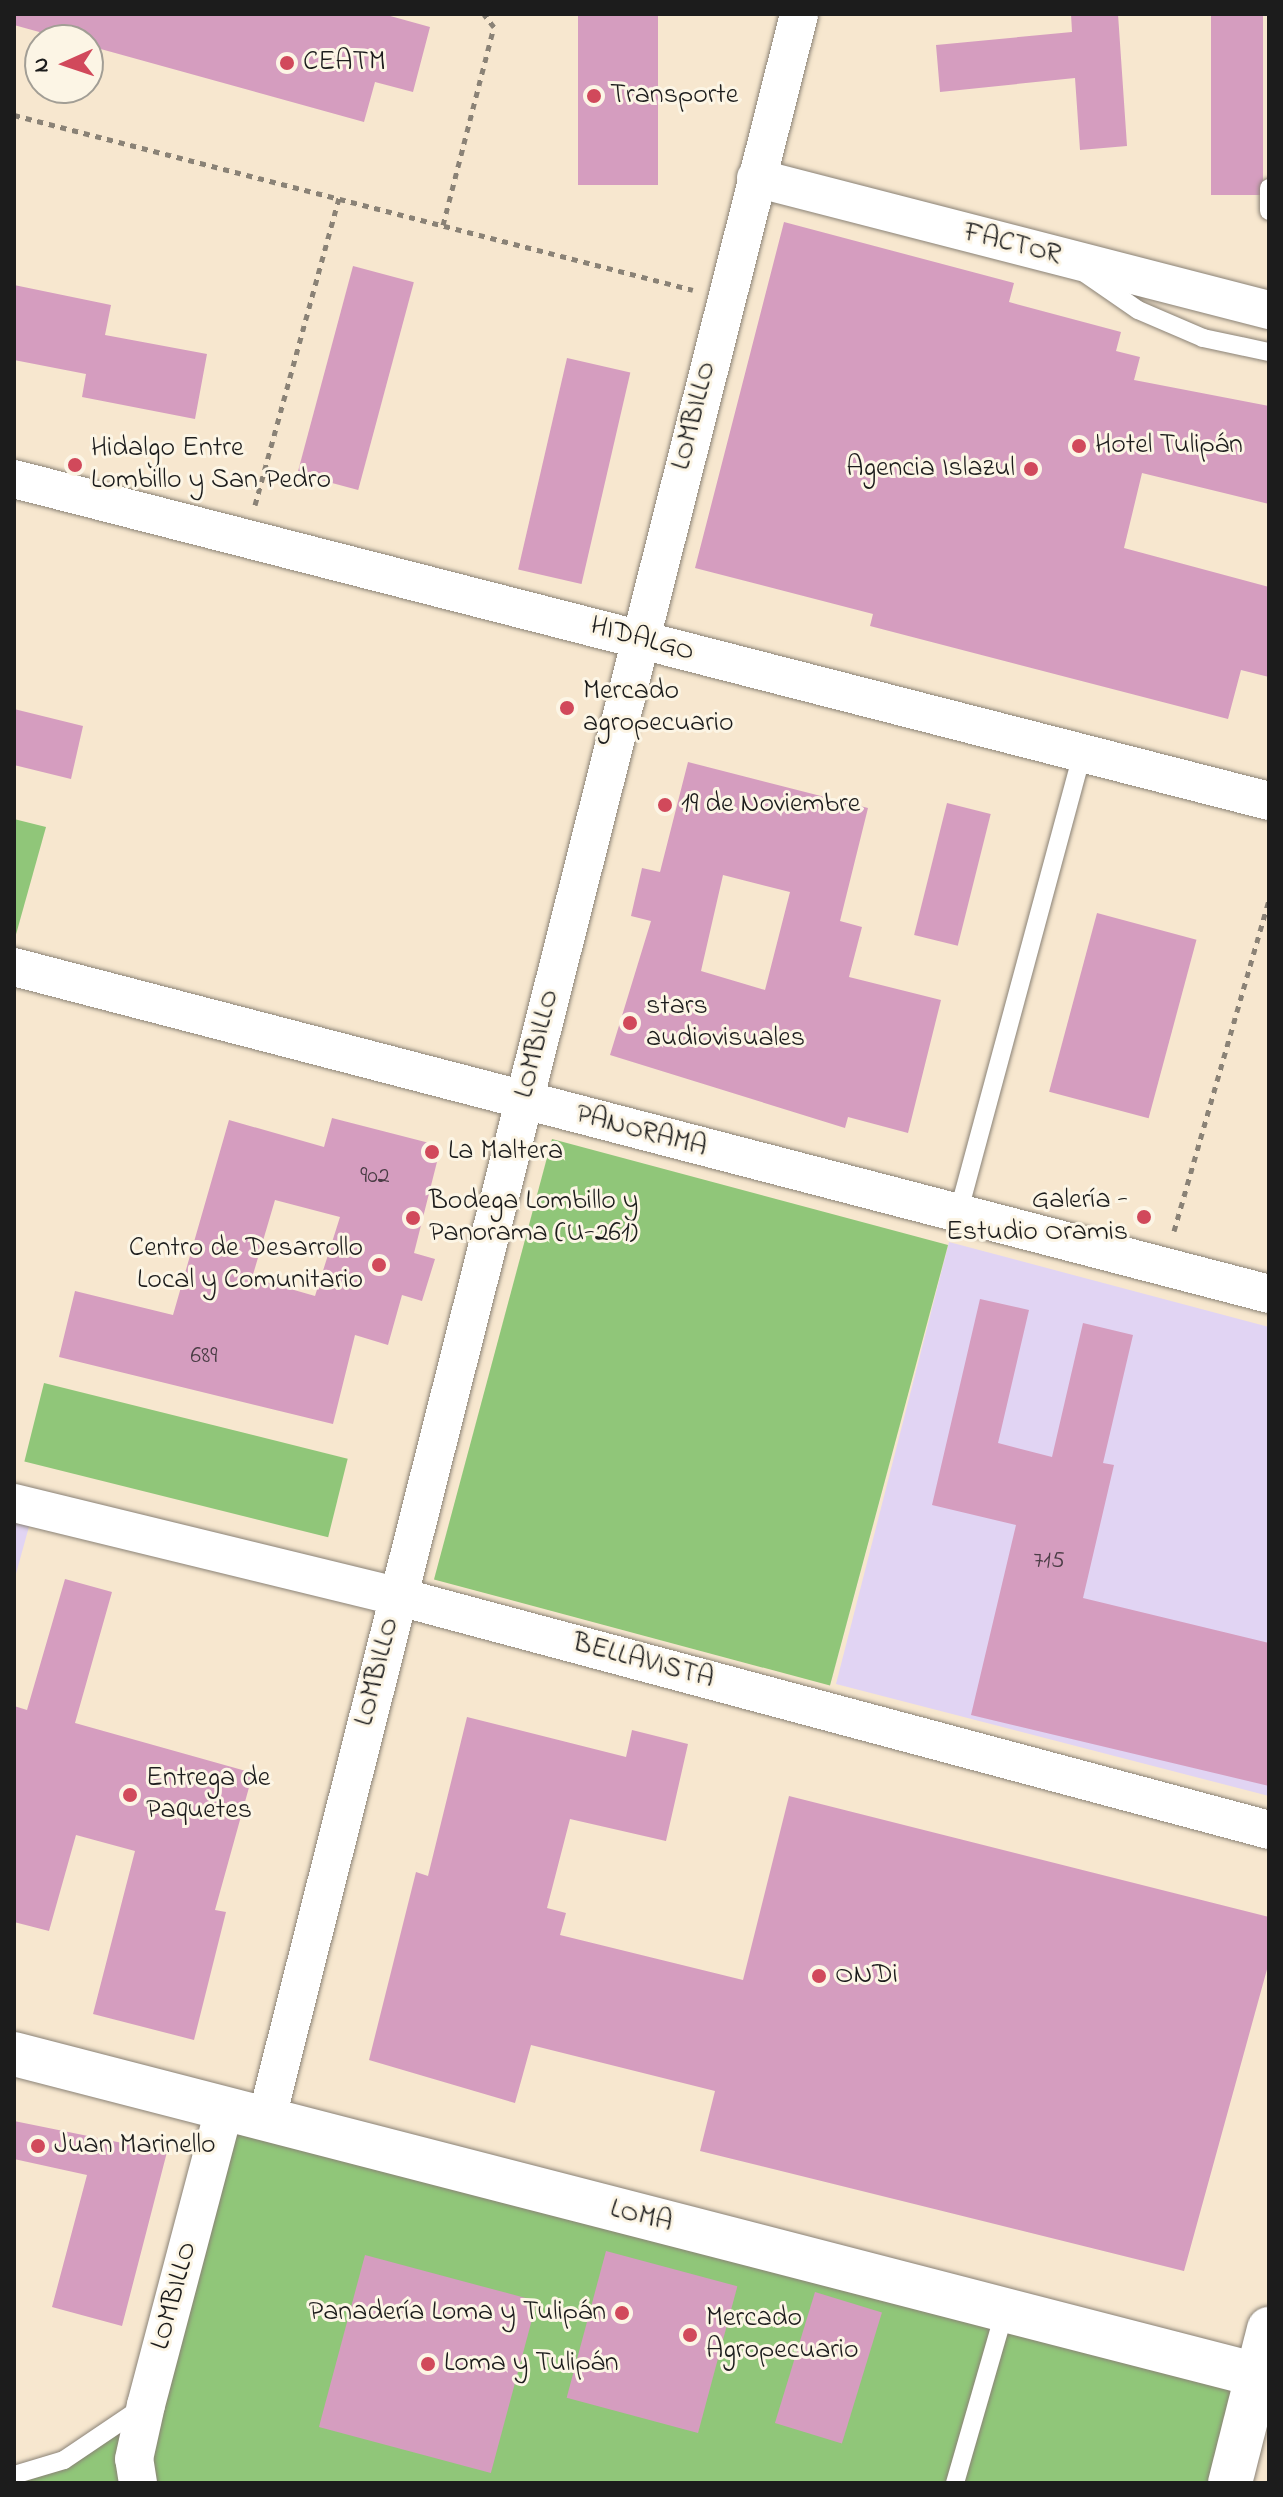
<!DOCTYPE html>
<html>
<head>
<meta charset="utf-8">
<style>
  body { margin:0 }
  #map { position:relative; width:1283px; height:2497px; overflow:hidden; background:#f7e7cf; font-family:"Indie Flower",sans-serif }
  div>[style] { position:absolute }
  .built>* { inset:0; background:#e1d4f3 }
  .green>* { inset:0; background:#90c679; transform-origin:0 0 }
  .building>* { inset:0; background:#d59dbf; transform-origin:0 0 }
  .path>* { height:5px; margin-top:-2.5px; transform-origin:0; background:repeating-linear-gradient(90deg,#8a8276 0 6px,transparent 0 12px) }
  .roads { filter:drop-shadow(0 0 2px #8a8276) drop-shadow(0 0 2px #8a8276) }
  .service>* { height:18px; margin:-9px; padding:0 9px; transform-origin:9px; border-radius:9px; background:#fff }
  .minor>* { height:38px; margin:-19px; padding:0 19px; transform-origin:19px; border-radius:19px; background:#fff }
  .tertiary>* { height:44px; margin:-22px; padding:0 22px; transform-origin:22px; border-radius:22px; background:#fff }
  .dots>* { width:22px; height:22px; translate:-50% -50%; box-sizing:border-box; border:4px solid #fcf5e5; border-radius:50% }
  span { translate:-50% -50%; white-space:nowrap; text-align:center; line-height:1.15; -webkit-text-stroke:6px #fcf5e5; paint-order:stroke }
  .number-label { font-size:24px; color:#4a3c45 }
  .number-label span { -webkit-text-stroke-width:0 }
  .poi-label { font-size:28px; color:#1c1c1c }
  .left { translate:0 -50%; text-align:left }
  .right { translate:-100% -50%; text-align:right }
  .street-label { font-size:28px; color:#1c1c1c }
  .frame { position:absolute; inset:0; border:16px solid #1c1c1c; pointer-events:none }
  .north { position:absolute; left:24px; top:24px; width:80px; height:80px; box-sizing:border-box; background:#fcf5e5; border:2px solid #a29e95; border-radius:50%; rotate:267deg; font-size:22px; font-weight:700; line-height:32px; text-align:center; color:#1c1c1c }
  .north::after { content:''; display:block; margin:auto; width:28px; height:36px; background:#d1495b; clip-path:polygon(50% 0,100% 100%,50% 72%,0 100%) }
</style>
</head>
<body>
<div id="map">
  <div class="built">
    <div style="clip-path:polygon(949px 1242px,1269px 1327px,1269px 1796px,836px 1684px)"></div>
    <div style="clip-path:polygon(14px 1520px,30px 1523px,14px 1581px)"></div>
  </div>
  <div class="green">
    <div style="clip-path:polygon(14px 819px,46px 827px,15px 938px,14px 938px)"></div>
    <div style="left:552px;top:1139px;width:410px;height:456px;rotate:15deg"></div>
    <div style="left:44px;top:1383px;width:313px;height:81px;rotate:14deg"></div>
    <div style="clip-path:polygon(224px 2110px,1257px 2375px,1230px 2483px,14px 2483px,64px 2460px,146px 2404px)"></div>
  </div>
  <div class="building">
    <div style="clip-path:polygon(14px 14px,383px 14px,430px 27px,413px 92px,375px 82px,364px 122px,14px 25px)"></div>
    <div style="left:578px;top:14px;width:80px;height:171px"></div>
    <div style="clip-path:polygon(1071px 14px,1118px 14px,1127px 146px,1080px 150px,1075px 78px,940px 92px,936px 45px,1072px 32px)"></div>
    <div style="left:1211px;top:14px;width:52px;height:181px"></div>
    <div style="clip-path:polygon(784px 222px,1014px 283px,1009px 302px,1121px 332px,1116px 351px,1140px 357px,1134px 380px,1269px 406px,1269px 504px,1142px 473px,1124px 548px,1269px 587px,1269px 677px,1241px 670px,1228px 719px,870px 626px,873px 614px,695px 568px)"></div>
    <div style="left:353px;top:266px;width:63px;height:215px;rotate:15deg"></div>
    <div style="clip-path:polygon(14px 285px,111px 305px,105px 335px,207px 354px,195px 419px,82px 397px,86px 374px,14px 360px)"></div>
    <div style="left:567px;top:358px;width:65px;height:217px;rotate:13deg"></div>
    <div style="clip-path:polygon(14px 709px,83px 726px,71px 779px,14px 765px)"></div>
    <div style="clip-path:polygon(evenodd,688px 762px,868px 808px,840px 921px,862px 927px,849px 977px,941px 1000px,908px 1133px,848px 1117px,845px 1128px,610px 1055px,651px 921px,631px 916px,642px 868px,660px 872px,688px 762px,723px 875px,790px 892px,765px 990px,701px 971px,723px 875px)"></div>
    <div style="left:947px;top:803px;width:45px;height:136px;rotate:14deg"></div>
    <div style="left:1097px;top:913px;width:103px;height:185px;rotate:15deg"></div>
    <div style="clip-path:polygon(evenodd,332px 1118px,441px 1146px,414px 1253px,435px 1259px,422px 1301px,402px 1295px,388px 1345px,355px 1335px,333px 1424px,59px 1357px,75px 1291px,173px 1315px,229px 1120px,324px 1147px,332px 1118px,275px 1200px,340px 1217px,315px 1296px,252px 1278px,275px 1200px)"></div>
    <div style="clip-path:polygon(980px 1299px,1029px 1310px,998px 1443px,1052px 1457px,1083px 1323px,1133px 1335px,1103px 1463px,1114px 1465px,1083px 1598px,1269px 1643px,1269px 1786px,971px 1715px,1016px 1525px,932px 1505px)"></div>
    <div style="clip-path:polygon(65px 1579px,112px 1592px,75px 1723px,253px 1773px,215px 1910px,226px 1912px,194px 2040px,93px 2014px,135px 1851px,76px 1835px,49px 1931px,14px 1922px,14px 1706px,27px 1710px)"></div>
    <div style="clip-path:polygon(467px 1717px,626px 1757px,632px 1730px,688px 1744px,666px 1841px,570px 1819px,547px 1908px,566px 1913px,560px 1935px,743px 1980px,789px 1796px,1269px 1917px,1269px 1962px,1184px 2271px,700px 2151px,715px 2091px,531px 2045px,515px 2103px,369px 2060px,416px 1872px,428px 1876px)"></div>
    <div style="clip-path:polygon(14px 2121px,167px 2152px,122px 2326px,52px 2307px,87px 2175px,14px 2159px)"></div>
    <div style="left:606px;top:2251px;width:136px;height:152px;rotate:15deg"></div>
    <div style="left:365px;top:2255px;width:178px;height:178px;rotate:15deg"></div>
    <div style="left:815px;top:2292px;width:70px;height:137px;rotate:17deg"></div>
  </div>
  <div class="path">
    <div style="left:14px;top:115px;width:701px;rotate:14.45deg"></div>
    <div style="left:443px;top:225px;width:204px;rotate:-75.6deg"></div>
    <div style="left:494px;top:27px;width:16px;rotate:-128deg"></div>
    <div style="left:255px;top:505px;width:319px;rotate:-74.7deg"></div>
    <div style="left:1174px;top:1231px;width:344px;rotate:-74deg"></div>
  </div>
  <div class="roads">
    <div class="service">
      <div style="left:1269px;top:188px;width:23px;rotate:90deg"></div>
      <div style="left:1086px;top:274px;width:63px;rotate:34.7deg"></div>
      <div style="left:1138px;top:310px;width:71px;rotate:23.3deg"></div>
      <div style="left:1203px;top:338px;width:67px;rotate:12deg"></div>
      <div style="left:958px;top:1214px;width:476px;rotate:-74.9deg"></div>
      <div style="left:14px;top:2475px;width:52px;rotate:-16.7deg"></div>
      <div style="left:64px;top:2460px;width:93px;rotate:-34deg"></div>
      <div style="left:955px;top:2483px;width:180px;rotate:-73.9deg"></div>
    </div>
    <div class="minor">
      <div style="left:756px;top:178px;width:530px;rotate:14.43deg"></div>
      <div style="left:14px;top:479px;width:1296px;rotate:14.39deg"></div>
      <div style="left:14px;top:967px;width:1297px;rotate:14.6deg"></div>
      <div style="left:14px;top:1503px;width:393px;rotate:13.7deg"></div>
      <div style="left:396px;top:1596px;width:904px;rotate:15deg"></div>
      <div style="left:266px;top:2121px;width:2173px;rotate:-75.8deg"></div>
      <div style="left:138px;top:2483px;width:24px;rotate:-99deg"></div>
      <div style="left:134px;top:2459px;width:55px;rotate:-77.5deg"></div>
      <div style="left:146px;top:2405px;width:305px;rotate:-75.2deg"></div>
    </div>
    <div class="tertiary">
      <div style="left:14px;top:2054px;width:1284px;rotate:14.48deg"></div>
      <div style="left:1230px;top:2483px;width:159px;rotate:-75.8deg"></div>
    </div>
  </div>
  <div class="dots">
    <div style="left:287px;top:63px;background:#d1495b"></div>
    <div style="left:594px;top:96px;background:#d1495b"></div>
    <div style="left:1079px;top:446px;background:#d1495b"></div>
    <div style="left:75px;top:465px;background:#d1495b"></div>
    <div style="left:1031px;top:469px;background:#d1495b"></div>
    <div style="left:567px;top:708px;background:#d1495b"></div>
    <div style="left:665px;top:805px;background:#d1495b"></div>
    <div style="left:630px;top:1023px;background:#d1495b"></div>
    <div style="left:432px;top:1152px;background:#d1495b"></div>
    <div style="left:1144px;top:1217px;background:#d1495b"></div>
    <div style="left:413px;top:1218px;background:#d1495b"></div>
    <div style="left:379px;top:1265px;background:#d1495b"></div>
    <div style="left:130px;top:1795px;background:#d1495b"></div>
    <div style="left:819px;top:1976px;background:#d1495b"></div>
    <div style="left:38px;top:2146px;background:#d1495b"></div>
    <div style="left:622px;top:2313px;background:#d1495b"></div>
    <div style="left:690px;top:2335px;background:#d1495b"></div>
    <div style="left:428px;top:2364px;background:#d1495b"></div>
  </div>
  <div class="number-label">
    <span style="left:375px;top:1177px">902</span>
    <span style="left:204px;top:1357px">689</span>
    <span style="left:1049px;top:1562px">715</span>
  </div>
  <div class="poi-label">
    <span class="left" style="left:303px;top:63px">CEATM</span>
    <span class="left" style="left:610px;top:96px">Transporte</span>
    <span class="left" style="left:1095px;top:446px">Hotel Tulipán</span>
    <span class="left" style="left:91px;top:465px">Hidalgo Entre<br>Lombillo y San Pedro</span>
    <span class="right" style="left:1015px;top:469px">Agencia Islazul</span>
    <span class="left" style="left:583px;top:708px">Mercado<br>agropecuario</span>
    <span class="left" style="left:681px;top:805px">19 de Noviembre</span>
    <span class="left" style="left:646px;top:1023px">stars<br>audiovisuales</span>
    <span class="left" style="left:448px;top:1152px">La Maltera</span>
    <span class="right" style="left:1128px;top:1217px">Galería -<br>Estudio Oramis</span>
    <span class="left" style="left:429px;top:1218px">Bodega Lombillo y<br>Panorama (U-261)</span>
    <span class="right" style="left:363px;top:1265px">Centro de Desarrollo<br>Local y Comunitario</span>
    <span class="left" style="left:146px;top:1795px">Entrega de<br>Paquetes</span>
    <span class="left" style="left:835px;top:1976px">ONDi</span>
    <span class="left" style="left:54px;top:2146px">Juan Marinello</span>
    <span class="right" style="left:606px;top:2313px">Panadería Loma y Tulipán</span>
    <span class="left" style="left:706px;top:2335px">Mercado<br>Agropecuario</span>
    <span class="left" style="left:444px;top:2364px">Loma y Tulipán</span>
  </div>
  <div class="street-label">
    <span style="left:1012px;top:245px;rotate:14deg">FACTOR</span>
    <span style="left:695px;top:416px;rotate:-76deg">LOMBILLO</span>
    <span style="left:642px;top:640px;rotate:15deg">HIDALGO</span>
    <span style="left:538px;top:1044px;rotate:-76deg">LOMBILLO</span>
    <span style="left:641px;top:1132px;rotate:15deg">PANORAMA</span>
    <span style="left:643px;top:1662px;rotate:15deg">BELLAVISTA</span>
    <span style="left:378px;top:1672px;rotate:-76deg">LOMBILLO</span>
    <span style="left:641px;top:2217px;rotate:14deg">LOMA</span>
    <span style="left:175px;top:2296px;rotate:-75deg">LOMBILLO</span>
  </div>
  <div class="frame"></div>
  <div class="north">N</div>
</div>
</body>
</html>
